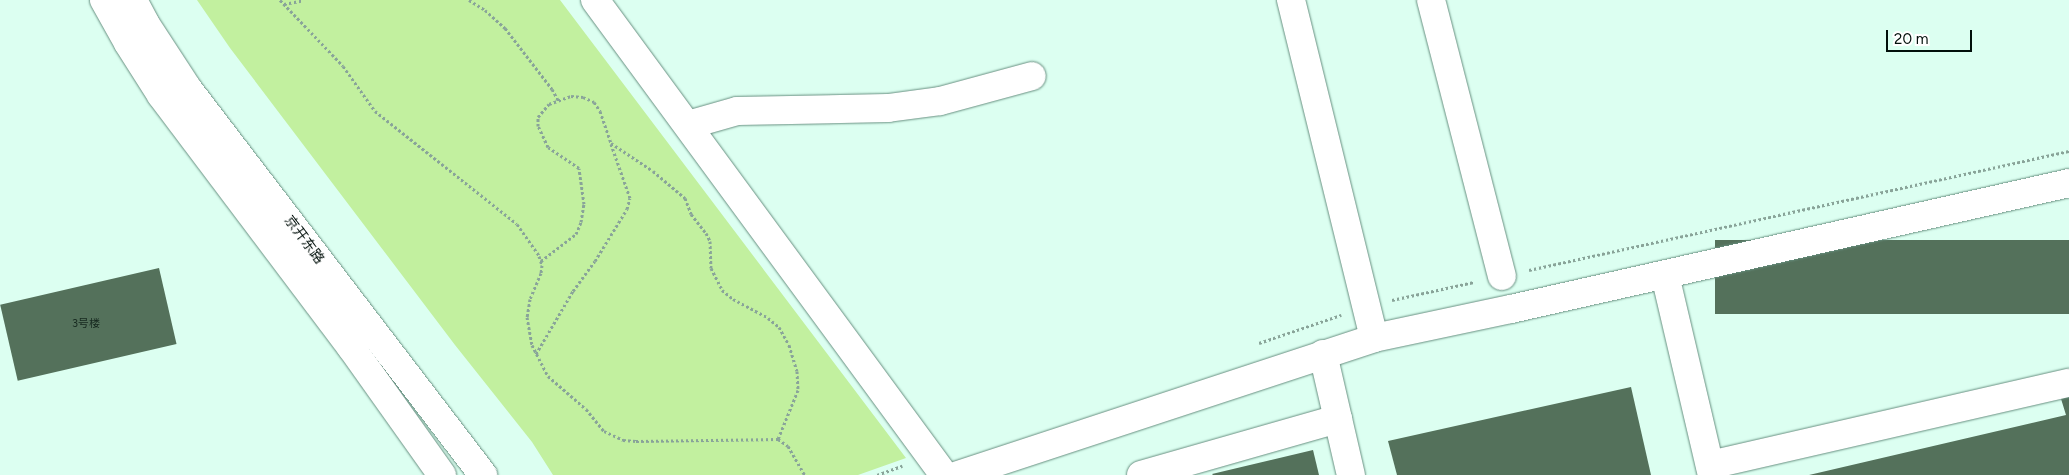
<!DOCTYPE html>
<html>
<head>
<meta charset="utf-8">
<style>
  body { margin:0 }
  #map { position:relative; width:2069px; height:475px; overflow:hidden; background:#dcfff1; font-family:Figtree,"Noto Sans SC",sans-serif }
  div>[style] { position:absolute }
  .green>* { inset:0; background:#c2f09f }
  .building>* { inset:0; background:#54715b; transform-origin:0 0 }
  .path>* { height:3px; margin-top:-1.5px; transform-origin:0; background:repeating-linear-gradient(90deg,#89a499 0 2.5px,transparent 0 5px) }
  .roads { filter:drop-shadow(0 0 1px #689081) drop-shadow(0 0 1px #689081) }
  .minor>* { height:28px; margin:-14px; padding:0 14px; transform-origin:14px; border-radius:14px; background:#fff }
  span { translate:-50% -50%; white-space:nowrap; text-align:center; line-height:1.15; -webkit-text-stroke:4.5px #fff; paint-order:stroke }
  .number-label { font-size:11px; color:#16281f }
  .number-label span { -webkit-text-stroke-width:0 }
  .street-label { font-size:14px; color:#02100b }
  .scale { position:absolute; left:1886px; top:30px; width:86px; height:22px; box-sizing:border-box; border:2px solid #02100b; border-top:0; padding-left:6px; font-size:15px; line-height:18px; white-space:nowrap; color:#02100b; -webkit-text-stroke:4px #fff; paint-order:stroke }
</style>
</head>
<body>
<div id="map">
  <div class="green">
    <div style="clip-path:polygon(197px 0,560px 0,906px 458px,858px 475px,553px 475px,532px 442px,455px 345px,230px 48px)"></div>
  </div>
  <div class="building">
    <div style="left:2069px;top:240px;width:74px;height:354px;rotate:90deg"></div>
    <div style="left:159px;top:268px;width:78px;height:163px;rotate:77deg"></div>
    <div style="clip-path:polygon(1631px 387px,1651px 475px,1397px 475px,1388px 441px)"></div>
    <div style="clip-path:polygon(2069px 387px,2069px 475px,1809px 475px,2066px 415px,2058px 389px)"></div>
    <div style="clip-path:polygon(1313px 450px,1319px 475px,1213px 475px,1212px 474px)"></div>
  </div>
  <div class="path">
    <div style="left:280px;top:0;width:91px;rotate:46.3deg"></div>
    <div style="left:343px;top:66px;width:55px;rotate:54.6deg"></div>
    <div style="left:375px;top:111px;width:181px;rotate:38.5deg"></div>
    <div style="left:517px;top:224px;width:39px;rotate:55deg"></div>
    <div style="left:539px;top:256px;width:9px;rotate:72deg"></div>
    <div style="left:542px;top:265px;width:8px;rotate:97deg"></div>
    <div style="left:541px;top:273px;width:28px;rotate:113deg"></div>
    <div style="left:530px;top:299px;width:18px;rotate:99deg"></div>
    <div style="left:527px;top:317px;width:28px;rotate:80deg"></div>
    <div style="left:532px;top:345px;width:35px;rotate:63deg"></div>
    <div style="left:548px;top:376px;width:50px;rotate:41deg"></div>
    <div style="left:586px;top:409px;width:28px;rotate:51deg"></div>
    <div style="left:604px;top:431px;width:21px;rotate:25deg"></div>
    <div style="left:623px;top:440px;width:13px;rotate:4deg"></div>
    <div style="left:636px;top:441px;width:142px;rotate:-0.8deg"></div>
    <div style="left:778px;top:439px;width:12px;rotate:35deg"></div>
    <div style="left:788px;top:446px;width:34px;rotate:60deg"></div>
    <div style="left:469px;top:0;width:19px;rotate:32deg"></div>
    <div style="left:485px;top:10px;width:27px;rotate:42deg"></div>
    <div style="left:505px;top:28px;width:77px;rotate:52.4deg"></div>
    <div style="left:552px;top:89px;width:13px;rotate:61deg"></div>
    <div style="left:284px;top:4px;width:20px;rotate:-11deg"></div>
    <div style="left:541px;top:261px;width:44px;rotate:-37.6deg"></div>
    <div style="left:576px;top:234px;width:13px;rotate:-67deg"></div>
    <div style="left:581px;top:222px;width:18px;rotate:-81deg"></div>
    <div style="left:584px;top:204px;width:36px;rotate:-98deg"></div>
    <div style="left:579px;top:168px;width:37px;rotate:-146deg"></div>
    <div style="left:548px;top:147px;width:23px;rotate:-115deg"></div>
    <div style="left:538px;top:126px;width:9px;rotate:-90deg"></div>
    <div style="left:538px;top:117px;width:17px;rotate:-50deg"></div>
    <div style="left:549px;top:104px;width:23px;rotate:-20deg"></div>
    <div style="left:571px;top:96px;width:12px;rotate:5deg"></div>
    <div style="left:583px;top:97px;width:12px;rotate:24deg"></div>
    <div style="left:594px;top:102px;width:11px;rotate:56deg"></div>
    <div style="left:600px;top:111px;width:34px;rotate:71deg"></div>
    <div style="left:611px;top:143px;width:50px;rotate:33.7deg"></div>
    <div style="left:653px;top:171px;width:42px;rotate:40.2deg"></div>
    <div style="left:685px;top:198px;width:17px;rotate:69deg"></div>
    <div style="left:691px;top:214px;width:24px;rotate:52deg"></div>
    <div style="left:706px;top:233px;width:9px;rotate:63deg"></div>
    <div style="left:710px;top:241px;width:27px;rotate:88deg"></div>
    <div style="left:711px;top:268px;width:25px;rotate:63deg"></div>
    <div style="left:722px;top:290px;width:14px;rotate:39deg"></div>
    <div style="left:733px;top:299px;width:40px;rotate:28deg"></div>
    <div style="left:768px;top:318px;width:14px;rotate:39deg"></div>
    <div style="left:779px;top:327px;width:21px;rotate:61deg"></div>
    <div style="left:789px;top:345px;width:27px;rotate:73deg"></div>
    <div style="left:797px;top:371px;width:19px;rotate:87deg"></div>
    <div style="left:798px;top:390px;width:53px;rotate:112.2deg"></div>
    <div style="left:1529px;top:270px;width:553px;rotate:-12.43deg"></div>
    <div style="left:1392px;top:300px;width:84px;rotate:-12.4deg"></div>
    <div style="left:1259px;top:343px;width:87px;rotate:-18.9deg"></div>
    <div style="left:536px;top:354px;width:73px;rotate:-59.6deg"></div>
    <div style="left:573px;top:291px;width:37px;rotate:-54deg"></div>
    <div style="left:595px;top:261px;width:61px;rotate:-58.4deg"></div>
    <div style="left:627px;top:209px;width:11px;rotate:-75deg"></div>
    <div style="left:630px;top:198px;width:57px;rotate:-109.4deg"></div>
    <div style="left:877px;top:475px;width:27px;rotate:-20deg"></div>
  </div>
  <div class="roads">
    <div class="minor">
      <div style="left:104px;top:0;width:49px;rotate:60.8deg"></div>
      <div style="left:128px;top:43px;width:62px;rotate:57.6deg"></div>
      <div style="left:161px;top:95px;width:316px;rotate:53deg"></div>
      <div style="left:351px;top:347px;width:157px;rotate:54.6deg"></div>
      <div style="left:133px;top:0;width:26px;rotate:62deg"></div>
      <div style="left:145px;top:23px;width:79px;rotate:56.9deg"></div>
      <div style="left:188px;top:89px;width:486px;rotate:52.6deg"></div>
      <div style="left:595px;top:0;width:589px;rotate:53.69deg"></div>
      <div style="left:1291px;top:0;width:348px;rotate:76.2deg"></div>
      <div style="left:1431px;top:0;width:285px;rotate:75.6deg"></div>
      <div style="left:688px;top:125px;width:51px;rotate:-15.9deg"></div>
      <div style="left:737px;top:111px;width:151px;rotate:-1.1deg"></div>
      <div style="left:888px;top:108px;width:52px;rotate:-7.7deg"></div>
      <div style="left:940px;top:101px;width:95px;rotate:-15.2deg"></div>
      <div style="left:1665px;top:275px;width:205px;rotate:76.8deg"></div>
      <div style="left:1323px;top:354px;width:124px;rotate:77deg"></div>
      <div style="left:1710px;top:465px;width:368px;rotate:-12.9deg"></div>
      <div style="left:958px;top:475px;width:438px;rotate:-18.2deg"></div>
      <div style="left:1374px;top:338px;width:140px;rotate:-12deg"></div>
      <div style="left:1511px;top:309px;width:572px;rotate:-12.72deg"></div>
      <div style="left:1141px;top:475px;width:205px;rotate:-15.9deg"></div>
    </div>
  </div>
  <div class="number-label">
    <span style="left:86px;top:324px">3号楼</span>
  </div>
  <div class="street-label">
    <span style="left:304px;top:240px;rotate:53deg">京开东路</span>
  </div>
  <div class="scale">20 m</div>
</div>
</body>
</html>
